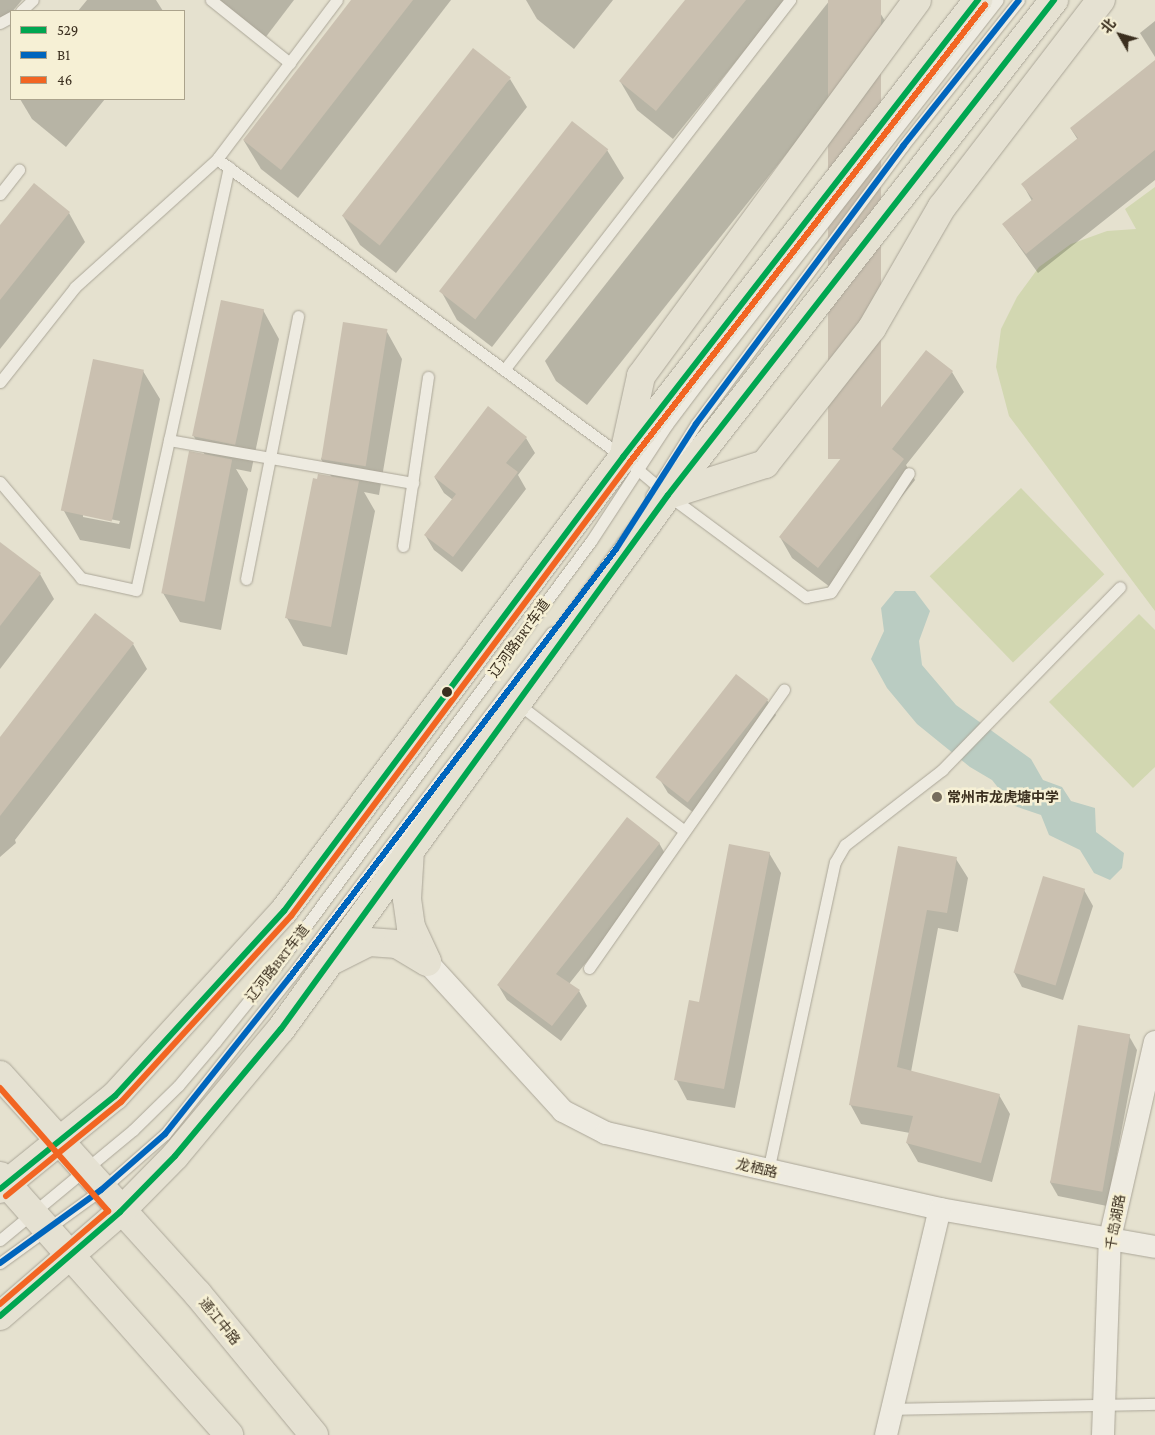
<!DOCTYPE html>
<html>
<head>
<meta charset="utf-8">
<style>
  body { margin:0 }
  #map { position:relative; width:1155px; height:1435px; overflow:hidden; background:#e5e1cf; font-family:"Crimson Pro","Noto Sans SC",serif }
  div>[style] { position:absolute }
  .green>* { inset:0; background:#d2d7b1; transform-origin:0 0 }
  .water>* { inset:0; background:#baccc2 }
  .shadow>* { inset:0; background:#0003 }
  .building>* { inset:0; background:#cac0b0; transform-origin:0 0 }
  .roads { filter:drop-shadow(0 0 1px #aba698) drop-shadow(0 0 1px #aba698) }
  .lane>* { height:11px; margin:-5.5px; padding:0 5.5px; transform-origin:5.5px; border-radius:5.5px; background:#eeebe1 }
  .street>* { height:22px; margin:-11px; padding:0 11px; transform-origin:11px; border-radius:11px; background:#eeebe1 }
  .primary>* { height:28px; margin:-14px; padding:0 14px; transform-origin:14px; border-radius:14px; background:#e5e1d2 }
  .bus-1>* { height:6px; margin:-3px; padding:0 3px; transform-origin:3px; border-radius:3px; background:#00a651 }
  .bus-2>* { height:6px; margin:-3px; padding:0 3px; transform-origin:3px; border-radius:3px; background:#0065bd }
  .bus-3>* { height:6px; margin:-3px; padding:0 3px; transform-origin:3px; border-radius:3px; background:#f26522 }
  .dots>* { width:14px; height:14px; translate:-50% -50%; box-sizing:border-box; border:2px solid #f6f0d5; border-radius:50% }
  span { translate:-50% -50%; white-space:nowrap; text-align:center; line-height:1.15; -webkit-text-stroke:5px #f6f0d5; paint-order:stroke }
  .street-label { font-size:14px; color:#3b2f1f }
  .poi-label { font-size:14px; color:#3b2f1f; font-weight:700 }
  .left { translate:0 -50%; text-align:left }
  .legend { position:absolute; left:10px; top:10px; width:175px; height:90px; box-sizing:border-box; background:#f6f0d5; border:1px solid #aba38c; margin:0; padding:6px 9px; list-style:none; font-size:15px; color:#3b2f1f }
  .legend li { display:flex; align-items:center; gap:10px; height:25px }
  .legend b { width:25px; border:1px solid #aba38c }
  .north { position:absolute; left:1095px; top:10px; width:50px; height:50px; -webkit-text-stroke:4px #f6f0d5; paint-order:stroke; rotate:308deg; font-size:14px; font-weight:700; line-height:20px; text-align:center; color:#3b2f1f }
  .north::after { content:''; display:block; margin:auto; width:18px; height:22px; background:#3b2f1f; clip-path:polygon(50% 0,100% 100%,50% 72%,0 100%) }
</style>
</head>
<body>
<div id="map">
  <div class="green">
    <div style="clip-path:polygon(1155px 187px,1155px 611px,1009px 416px,996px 367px,1001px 329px,1017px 297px,1039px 267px,1071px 244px,1107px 231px,1136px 229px,1125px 209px)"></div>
    <div style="left:1021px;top:488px;width:120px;height:127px;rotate:46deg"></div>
    <div style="clip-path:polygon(1139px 614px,1155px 630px,1155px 767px,1133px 788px,1049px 702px)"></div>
  </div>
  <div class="water">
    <div style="clip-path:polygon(895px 591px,915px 591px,930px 611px,919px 641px,922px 665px,956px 705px,1031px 759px,1043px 780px,1062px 787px,1071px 801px,1095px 808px,1096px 832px,1124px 853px,1122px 868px,1110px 880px,1094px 873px,1080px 850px,1049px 835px,1041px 815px,1012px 805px,992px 780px,970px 767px,917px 724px,887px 688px,871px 659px,884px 631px,881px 608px)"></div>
  </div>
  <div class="shadow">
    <div style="clip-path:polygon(0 0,22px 0,0 26px)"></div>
    <div style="clip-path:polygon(87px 0,156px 0,163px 11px,78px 11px)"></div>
    <div style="clip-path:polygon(218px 0,294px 0,262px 42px)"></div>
    <div style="clip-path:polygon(354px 0,451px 0,298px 198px,261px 169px,244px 141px)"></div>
    <div style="clip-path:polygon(526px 0,613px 0,574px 49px,537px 19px)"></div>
    <div style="clip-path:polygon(686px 0,786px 0,673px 139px,637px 110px,620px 81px)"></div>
    <div style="clip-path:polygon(830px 0,868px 0,876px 6px,888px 26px,587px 405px,556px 381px,545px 361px)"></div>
    <div style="clip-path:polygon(1155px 21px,1155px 57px,1140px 33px)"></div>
    <div style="clip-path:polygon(1155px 62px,1155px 180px,1038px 273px,1003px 224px,1032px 201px,1023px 185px,1078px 140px,1071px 129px)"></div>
    <div style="clip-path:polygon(510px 79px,527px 107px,396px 273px,360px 245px,343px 216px)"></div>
    <div style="clip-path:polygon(20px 99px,105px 99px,66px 147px,32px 119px)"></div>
    <div style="clip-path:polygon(607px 150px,624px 178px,492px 347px,457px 320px,441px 291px)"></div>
    <div style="clip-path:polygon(69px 213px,85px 242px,0 349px,0 227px)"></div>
    <div style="clip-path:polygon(263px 310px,279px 339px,251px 472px,236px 469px,248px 489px,221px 630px,180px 622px,163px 593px,205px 455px,193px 435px)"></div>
    <div style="clip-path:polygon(386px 330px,402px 359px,379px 495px,364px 492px,375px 511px,347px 655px,303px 646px,287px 618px,332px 478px,321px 459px)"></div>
    <div style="clip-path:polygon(926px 352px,952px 372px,964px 392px,906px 465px,915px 480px,830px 587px,792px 558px,780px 537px)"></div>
    <div style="clip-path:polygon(evenodd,143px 371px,160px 399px,130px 549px,80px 540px,64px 511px,143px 371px,83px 514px,120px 521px,119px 524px,83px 517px,83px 514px)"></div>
    <div style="clip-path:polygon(526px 438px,535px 453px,518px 475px,526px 489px,462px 572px,434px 550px,425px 535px,453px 500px,444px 493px,435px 478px)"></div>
    <div style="clip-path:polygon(0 547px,40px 574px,54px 599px,0 669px)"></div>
    <div style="clip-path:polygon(133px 644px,147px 669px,15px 840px,16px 843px,0 857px,0 739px)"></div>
    <div style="clip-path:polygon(767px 700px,776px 715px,699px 817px,668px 793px,659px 778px)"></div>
    <div style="clip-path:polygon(659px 843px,668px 859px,569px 984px,579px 991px,587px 1006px,561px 1041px,507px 1000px,498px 985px)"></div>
    <div style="clip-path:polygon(899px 848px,956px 859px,968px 878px,958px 932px,938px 928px,911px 1072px,999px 1095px,1010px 1114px,992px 1182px,918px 1162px,907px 1143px,910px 1133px,861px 1124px,850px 1104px)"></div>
    <div style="clip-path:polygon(769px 853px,781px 873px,735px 1108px,687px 1100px,676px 1079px,700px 1003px)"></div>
    <div style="clip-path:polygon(1084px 890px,1093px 906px,1063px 1000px,1022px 987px,1014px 972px)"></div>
    <div style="clip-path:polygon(1129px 1036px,1137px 1050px,1107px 1206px,1058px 1196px,1050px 1182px)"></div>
  </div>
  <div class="building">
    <div style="clip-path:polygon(351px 0,413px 0,281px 170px,243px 140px)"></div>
    <div style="clip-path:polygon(685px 0,746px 0,656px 111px,619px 81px)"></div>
    <div style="left:828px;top:0;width:53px;height:459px"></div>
    <div style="left:473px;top:48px;width:48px;height:213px;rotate:38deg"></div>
    <div style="clip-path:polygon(1155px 60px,1155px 150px,1026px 254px,1002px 224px,1033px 199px,1021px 184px,1078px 138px,1070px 128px)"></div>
    <div style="left:572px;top:121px;width:46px;height:216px;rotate:38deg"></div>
    <div style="clip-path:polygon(34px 183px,70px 212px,0 300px,0 225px)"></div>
    <div style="left:221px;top:300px;width:44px;height:139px;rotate:12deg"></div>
    <div style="left:343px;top:322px;width:45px;height:139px;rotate:9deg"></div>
    <div style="clip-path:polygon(926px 350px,953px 371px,892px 449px,904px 459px,818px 568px,779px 537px)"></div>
    <div style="left:93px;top:359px;width:52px;height:155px;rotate:12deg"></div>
    <div style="clip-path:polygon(488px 406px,527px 437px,506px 463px,518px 472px,453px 557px,424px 535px,456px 494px,434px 477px)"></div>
    <div style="left:189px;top:451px;width:44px;height:145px;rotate:11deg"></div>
    <div style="clip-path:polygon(318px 474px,359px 481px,331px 627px,285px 618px,313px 478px,317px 479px)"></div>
    <div style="clip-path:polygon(0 542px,41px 573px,0 626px)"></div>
    <div style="clip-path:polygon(95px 613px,134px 643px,0 816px,0 737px)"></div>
    <div style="left:736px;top:674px;width:41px;height:131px;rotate:38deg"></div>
    <div style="clip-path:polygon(627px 817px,660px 843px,556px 974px,580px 990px,552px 1026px,497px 985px)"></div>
    <div style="clip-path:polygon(729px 844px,770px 852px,724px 1089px,674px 1080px,689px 1000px,699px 1002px)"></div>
    <div style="clip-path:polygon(898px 846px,957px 857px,947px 913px,927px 910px,897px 1067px,1000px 1094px,981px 1163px,906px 1143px,913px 1116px,849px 1105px)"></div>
    <div style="left:1043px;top:876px;width:44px;height:101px;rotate:17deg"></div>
    <div style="left:1078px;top:1025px;width:53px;height:160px;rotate:10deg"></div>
  </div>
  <div class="roads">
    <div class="lane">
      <div style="left:211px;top:0;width:101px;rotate:38.6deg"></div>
      <div style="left:21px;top:11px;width:16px;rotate:-43deg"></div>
      <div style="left:0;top:23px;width:13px;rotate:-29deg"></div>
      <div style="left:217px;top:159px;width:504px;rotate:36.28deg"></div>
      <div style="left:623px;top:457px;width:59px;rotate:40.2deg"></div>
      <div style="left:668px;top:495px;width:172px;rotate:36.5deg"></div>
      <div style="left:806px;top:597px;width:25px;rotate:-11deg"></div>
      <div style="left:831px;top:592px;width:142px;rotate:-56.8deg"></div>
      <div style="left:0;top:194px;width:31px;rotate:-52deg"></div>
      <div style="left:504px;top:370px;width:468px;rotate:-52.3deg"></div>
      <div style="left:0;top:382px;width:121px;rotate:-51.7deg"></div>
      <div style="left:75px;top:287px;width:191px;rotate:-42deg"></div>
      <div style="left:217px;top:159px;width:199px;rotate:-53deg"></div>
      <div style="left:169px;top:440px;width:248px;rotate:10deg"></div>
      <div style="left:0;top:482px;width:126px;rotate:49.8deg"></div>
      <div style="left:81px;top:578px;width:56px;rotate:12.3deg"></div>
      <div style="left:136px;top:590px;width:433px;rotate:-77.6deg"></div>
      <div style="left:651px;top:496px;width:85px;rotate:-58deg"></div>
      <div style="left:696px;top:424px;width:347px;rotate:-53.3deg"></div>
      <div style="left:903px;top:146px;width:186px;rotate:-51.5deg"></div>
      <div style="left:403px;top:546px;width:171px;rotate:-81.6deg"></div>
      <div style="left:246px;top:579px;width:268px;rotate:-78.8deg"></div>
      <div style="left:517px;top:703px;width:209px;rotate:37.4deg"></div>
      <div style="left:589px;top:968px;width:340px;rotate:-55deg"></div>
      <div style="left:768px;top:1171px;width:316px;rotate:-77.8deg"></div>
      <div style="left:835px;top:862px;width:20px;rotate:-60deg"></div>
      <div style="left:845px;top:845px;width:123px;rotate:-37.7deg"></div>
      <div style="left:942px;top:770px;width:255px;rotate:-45.8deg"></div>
      <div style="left:0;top:1240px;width:173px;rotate:-39.6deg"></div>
      <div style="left:133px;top:1130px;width:63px;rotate:-44.4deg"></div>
      <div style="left:178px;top:1086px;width:59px;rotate:-49.8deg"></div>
      <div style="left:216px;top:1041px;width:94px;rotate:-51.1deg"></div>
      <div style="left:275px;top:968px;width:531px;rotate:-53.5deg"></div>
      <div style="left:591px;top:541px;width:139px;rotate:-56.8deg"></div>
      <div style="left:667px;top:425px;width:66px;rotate:-53deg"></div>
      <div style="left:707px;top:372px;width:472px;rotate:-52deg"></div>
      <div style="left:0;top:1263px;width:125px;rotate:-35.9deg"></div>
      <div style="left:101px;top:1190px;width:85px;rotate:-41.2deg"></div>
      <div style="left:165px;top:1134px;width:201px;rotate:-51.5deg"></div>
      <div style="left:290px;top:977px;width:433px;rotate:-52.8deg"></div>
      <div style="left:891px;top:1409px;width:264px;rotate:-1.1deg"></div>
    </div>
    <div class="street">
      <div style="left:427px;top:962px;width:202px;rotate:47.6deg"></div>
      <div style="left:563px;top:1111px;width:48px;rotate:27.1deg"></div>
      <div style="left:606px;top:1133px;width:343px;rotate:12.8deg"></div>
      <div style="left:940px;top:1209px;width:218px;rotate:10deg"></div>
      <div style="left:886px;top:1435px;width:232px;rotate:-76.6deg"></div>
      <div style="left:1103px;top:1435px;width:197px;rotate:-88deg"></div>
      <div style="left:1110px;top:1238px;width:201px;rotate:-77.1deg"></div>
    </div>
    <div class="primary">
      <div style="left:625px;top:449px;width:75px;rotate:-77.6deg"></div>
      <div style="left:641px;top:376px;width:466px;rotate:-53.7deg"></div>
      <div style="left:668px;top:495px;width:102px;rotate:-17.7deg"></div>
      <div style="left:765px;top:464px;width:173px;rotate:-51.8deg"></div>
      <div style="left:872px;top:328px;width:140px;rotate:-60deg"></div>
      <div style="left:942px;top:207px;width:261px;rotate:-52.5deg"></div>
      <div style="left:410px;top:850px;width:49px;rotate:93.5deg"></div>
      <div style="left:407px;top:899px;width:28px;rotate:82deg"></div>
      <div style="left:411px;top:927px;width:38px;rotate:65deg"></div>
      <div style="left:333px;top:960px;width:40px;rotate:-26.6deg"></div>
      <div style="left:369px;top:942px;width:28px;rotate:4deg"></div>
      <div style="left:397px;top:944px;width:35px;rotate:31deg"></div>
      <div style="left:0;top:1075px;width:294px;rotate:47.9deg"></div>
      <div style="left:197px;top:1293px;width:184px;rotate:50.5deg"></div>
      <div style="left:0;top:1176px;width:346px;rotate:48.5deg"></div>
      <div style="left:0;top:1189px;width:148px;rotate:-39deg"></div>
      <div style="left:115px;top:1096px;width:251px;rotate:-47.6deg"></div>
      <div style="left:284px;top:911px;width:567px;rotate:-53.25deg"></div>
      <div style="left:623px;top:457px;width:579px;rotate:-52.16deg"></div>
      <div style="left:0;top:1316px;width:159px;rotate:-40.9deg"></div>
      <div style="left:120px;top:1212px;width:78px;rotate:-45.5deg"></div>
      <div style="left:175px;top:1156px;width:165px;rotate:-50.2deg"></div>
      <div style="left:281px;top:1029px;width:659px;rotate:-54.07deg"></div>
      <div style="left:668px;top:495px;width:628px;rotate:-52.05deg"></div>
    </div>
  </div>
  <div class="bus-1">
    <div style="left:0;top:1189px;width:148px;rotate:-39deg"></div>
    <div style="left:115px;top:1096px;width:251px;rotate:-47.6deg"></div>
    <div style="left:284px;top:911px;width:567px;rotate:-53.25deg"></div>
    <div style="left:623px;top:457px;width:579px;rotate:-52.16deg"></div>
    <div style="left:0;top:1316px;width:159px;rotate:-40.9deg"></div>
    <div style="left:120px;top:1212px;width:78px;rotate:-45.5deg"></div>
    <div style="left:175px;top:1156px;width:165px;rotate:-50.2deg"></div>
    <div style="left:281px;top:1029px;width:659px;rotate:-54.07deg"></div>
    <div style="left:668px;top:495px;width:628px;rotate:-52.05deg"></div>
  </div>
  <div class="bus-2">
    <div style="left:0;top:1263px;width:125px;rotate:-35.9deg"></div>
    <div style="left:101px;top:1190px;width:85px;rotate:-41.2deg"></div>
    <div style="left:165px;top:1134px;width:201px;rotate:-51.5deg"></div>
    <div style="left:290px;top:977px;width:538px;rotate:-52.7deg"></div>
    <div style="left:616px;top:549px;width:148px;rotate:-57.4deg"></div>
    <div style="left:696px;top:424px;width:347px;rotate:-53.3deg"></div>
    <div style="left:903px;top:146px;width:186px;rotate:-51.5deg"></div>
  </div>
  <div class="bus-3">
    <div style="left:0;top:1088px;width:164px;rotate:48.7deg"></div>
    <div style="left:108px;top:1211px;width:143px;rotate:139.3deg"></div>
    <div style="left:6px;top:1196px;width:149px;rotate:-39.3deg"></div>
    <div style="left:121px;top:1102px;width:252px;rotate:-47.6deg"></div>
    <div style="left:291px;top:916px;width:567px;rotate:-53.25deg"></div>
    <div style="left:630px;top:462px;width:579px;rotate:-52.16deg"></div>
  </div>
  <div class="dots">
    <div style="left:447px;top:692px;background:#3b2f1f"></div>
    <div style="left:937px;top:797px;background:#766d5d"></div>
  </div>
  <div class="street-label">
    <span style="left:519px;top:638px;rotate:-54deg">辽河路BRT车道</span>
    <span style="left:277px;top:963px;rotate:-52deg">辽河路BRT车道</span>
    <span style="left:757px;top:1168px;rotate:13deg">龙栖路</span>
    <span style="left:1115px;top:1222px;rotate:-80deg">千岛湖路</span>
    <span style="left:220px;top:1321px;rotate:51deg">通江中路</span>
  </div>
  <div class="poi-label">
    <span class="left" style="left:947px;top:797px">常州市龙虎塘中学</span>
  </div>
  <ul class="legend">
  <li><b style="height:6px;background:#00a651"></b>529</li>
  <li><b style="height:6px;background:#0065bd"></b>B1</li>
  <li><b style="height:6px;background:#f26522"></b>46</li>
  </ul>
  <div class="north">北</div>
</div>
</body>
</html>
